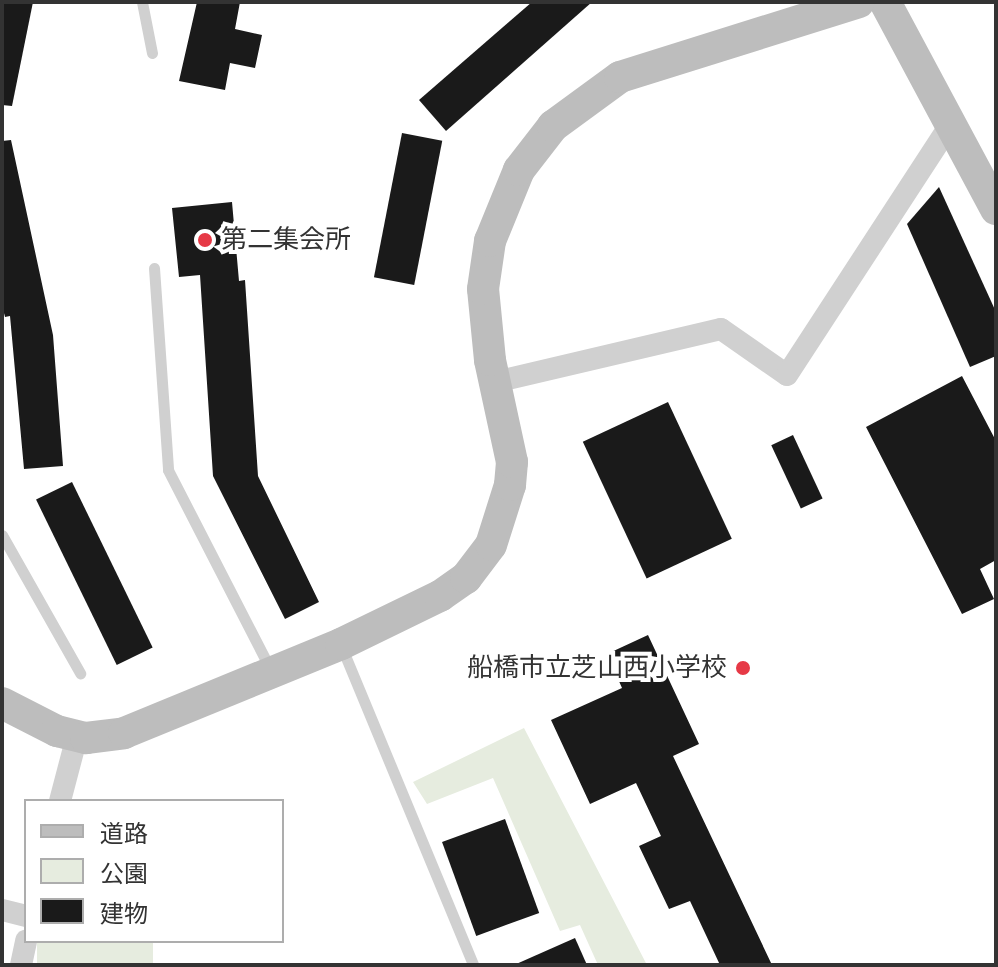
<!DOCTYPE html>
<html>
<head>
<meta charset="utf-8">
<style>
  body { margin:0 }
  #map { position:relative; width:998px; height:967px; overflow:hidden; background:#fff; font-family:"DM Sans","Noto Sans JP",sans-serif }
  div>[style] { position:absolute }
  .green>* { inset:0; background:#e6ecdf; transform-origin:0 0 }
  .building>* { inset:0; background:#1a1a1a; transform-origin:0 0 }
  .lane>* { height:11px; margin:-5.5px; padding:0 5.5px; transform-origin:5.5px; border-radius:5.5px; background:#d0d0d0 }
  .street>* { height:22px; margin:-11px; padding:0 11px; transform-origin:11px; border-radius:11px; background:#d0d0d0 }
  .secondary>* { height:32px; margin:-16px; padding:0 16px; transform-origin:16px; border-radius:16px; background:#bdbdbd }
  .dots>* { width:22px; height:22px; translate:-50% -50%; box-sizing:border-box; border:4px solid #fff; border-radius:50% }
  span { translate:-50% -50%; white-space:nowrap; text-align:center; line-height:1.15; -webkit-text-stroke:8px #fff; paint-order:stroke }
  .poi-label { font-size:26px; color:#333 }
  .left { translate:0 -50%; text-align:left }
  .right { translate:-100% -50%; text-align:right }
  .frame { position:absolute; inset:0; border:4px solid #333; pointer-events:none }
  .legend { position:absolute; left:24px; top:799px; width:260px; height:144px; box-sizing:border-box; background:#fff; border:2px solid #adadad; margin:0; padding:10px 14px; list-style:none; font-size:24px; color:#333 }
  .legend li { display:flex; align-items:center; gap:16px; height:40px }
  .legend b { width:40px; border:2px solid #adadad }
</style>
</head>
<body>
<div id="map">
  <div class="green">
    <div style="clip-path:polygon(524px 728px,647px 965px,598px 965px,580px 925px,560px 931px,493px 778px,427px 804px,413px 782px)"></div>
    <div style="left:37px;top:941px;width:116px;height:25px"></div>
  </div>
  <div class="building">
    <div style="clip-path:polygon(2px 2px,33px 2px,12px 106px,2px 105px)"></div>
    <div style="clip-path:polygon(197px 2px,240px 2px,235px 29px,262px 35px,255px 68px,230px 63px,225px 90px,179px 81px)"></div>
    <div style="clip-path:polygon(532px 2px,592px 2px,446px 131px,419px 100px)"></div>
    <div style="left:402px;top:133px;width:41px;height:147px;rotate:11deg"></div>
    <div style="clip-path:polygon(11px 140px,53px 335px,63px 466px,24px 469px,10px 316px,5px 317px,2px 305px,2px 141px)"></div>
    <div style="clip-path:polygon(939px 187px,996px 312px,996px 356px,970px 367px,907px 224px)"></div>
    <div style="clip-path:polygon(232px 202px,239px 281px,245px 280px,258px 476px,319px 602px,285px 619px,213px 476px,200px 275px,179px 277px,172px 208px)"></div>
    <div style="clip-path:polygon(962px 376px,996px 441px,996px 560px,980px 569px,994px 599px,962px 614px,866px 427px)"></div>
    <div style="left:668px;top:402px;width:151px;height:94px;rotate:65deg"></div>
    <div style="left:793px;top:435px;width:70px;height:24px;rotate:65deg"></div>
    <div style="left:72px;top:482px;width:184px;height:40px;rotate:64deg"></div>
    <div style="clip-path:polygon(648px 635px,699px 744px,673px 756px,772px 965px,720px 965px,690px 901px,669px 909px,639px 846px,661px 836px,636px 783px,590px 804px,551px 720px,622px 688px,607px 654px)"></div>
    <div style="left:505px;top:819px;width:100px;height:67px;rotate:70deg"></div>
    <div style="clip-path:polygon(575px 938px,587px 965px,514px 965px)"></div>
  </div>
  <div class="lane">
    <div style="left:142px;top:2px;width:52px;rotate:78.9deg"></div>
    <div style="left:154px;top:268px;width:202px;rotate:86deg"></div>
    <div style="left:168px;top:470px;width:225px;rotate:62.8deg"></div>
    <div style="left:2px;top:535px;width:159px;rotate:60.5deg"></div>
    <div style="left:342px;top:648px;width:343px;rotate:67.5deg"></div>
  </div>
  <div class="street">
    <div style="left:495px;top:382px;width:232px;rotate:-13.2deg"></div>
    <div style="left:721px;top:329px;width:80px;rotate:34.9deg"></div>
    <div style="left:787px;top:375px;width:302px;rotate:-56.9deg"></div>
    <div style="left:60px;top:801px;width:67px;rotate:-75.3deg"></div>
    <div style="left:2px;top:910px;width:25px;rotate:14deg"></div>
    <div style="left:21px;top:965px;width:25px;rotate:-78deg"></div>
  </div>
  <div class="secondary">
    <div style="left:885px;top:2px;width:235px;rotate:61.8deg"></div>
    <div style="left:2px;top:703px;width:62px;rotate:27deg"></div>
    <div style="left:57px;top:731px;width:30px;rotate:14deg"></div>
    <div style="left:86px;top:738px;width:38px;rotate:-7deg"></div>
    <div style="left:124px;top:733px;width:235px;rotate:-22.3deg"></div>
    <div style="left:341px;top:644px;width:110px;rotate:-25.9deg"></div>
    <div style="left:440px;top:596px;width:32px;rotate:-35deg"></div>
    <div style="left:466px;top:578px;width:41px;rotate:-52.9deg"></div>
    <div style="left:491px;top:545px;width:63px;rotate:-72.4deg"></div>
    <div style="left:510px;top:485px;width:23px;rotate:-85deg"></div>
    <div style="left:512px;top:462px;width:104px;rotate:-102.2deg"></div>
    <div style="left:490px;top:360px;width:71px;rotate:-95.6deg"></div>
    <div style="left:483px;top:289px;width:49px;rotate:-81.7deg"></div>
    <div style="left:490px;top:241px;width:77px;rotate:-67.8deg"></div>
    <div style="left:519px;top:170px;width:56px;rotate:-52.3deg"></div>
    <div style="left:553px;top:126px;width:83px;rotate:-36.2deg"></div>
    <div style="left:620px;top:77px;width:250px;rotate:-17.4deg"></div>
  </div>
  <div class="dots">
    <div style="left:205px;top:240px;background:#e63946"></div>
    <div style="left:743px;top:668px;background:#e63946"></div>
  </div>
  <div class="poi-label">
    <span class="left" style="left:221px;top:240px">第二集会所</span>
    <span class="right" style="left:727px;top:668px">船橋市立芝山西小学校</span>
  </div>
  <div class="frame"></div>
  <ul class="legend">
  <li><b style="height:10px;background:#bdbdbd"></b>道路</li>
  <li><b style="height:22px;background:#e6ecdf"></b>公園</li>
  <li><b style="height:22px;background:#1a1a1a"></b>建物</li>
  </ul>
</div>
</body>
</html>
